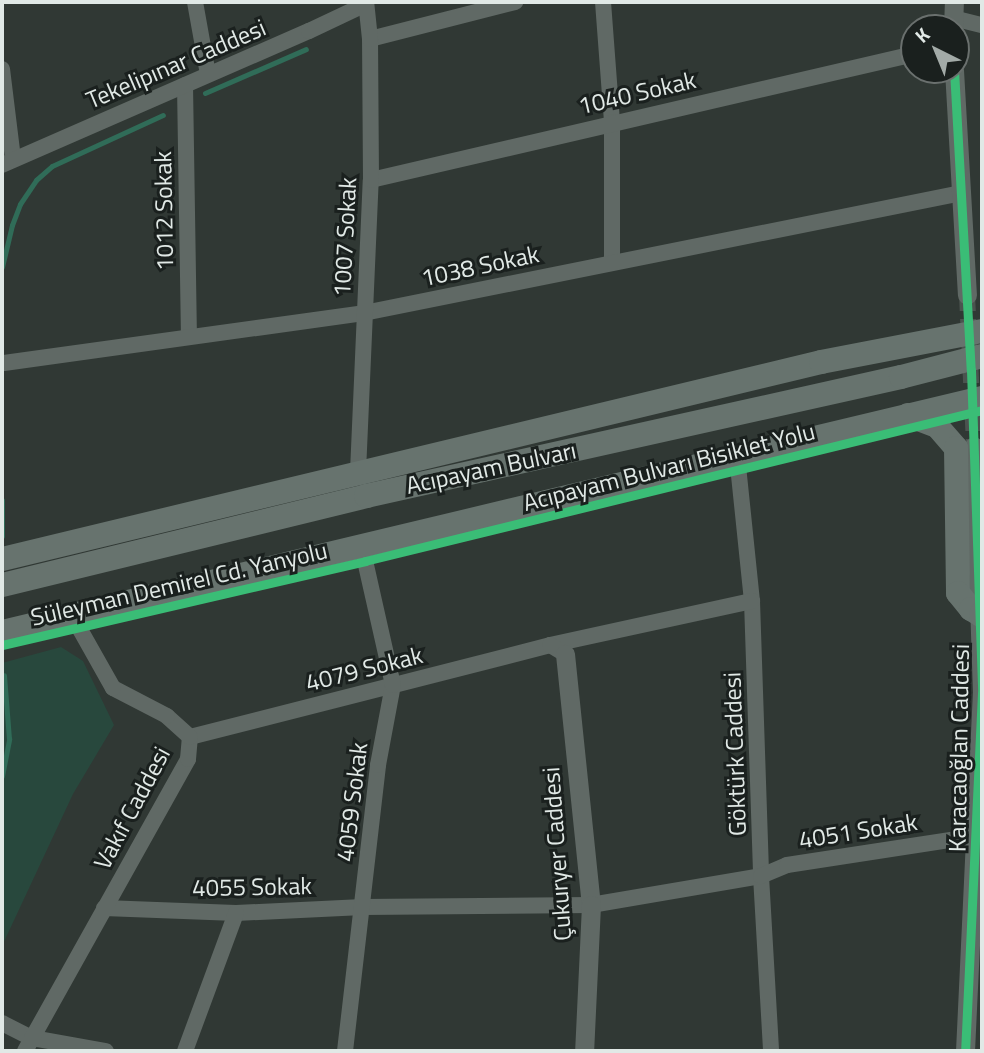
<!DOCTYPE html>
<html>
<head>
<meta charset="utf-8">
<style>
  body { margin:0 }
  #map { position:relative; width:984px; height:1053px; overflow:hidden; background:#303834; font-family:"Titillium Web",sans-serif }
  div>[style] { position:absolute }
  .green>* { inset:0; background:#28483d }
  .stream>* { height:5px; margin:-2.5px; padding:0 2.5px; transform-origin:2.5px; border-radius:2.5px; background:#306c58 }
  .minor-tunnel>* { height:16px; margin-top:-8px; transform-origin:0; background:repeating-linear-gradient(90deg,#4b534f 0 16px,transparent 0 24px) }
  .minor>* { height:16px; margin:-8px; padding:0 8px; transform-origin:8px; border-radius:8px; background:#606965 }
  .tertiary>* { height:19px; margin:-9.5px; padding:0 9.5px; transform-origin:9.5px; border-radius:9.5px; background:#606965 }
  .primary>* { height:24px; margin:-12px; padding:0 12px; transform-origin:12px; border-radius:12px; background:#67736e }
  .cycleway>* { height:9px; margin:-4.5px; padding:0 4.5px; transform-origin:4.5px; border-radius:4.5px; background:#3abd76 }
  span { translate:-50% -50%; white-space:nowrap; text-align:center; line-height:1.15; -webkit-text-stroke:6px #1a201e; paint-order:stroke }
  .street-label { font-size:24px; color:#e1e9e6 }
  .frame { position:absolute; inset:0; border:4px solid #e1e9e6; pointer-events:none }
  .north { position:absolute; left:900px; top:14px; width:70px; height:70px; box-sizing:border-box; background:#1a201e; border:2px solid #6a706e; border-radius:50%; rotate:317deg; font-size:19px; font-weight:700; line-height:28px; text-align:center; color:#e1e9e6 }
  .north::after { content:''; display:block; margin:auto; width:24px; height:32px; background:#a3aba8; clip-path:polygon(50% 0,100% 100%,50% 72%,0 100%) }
</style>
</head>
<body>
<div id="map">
  <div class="green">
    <div style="clip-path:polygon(61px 647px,83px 661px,114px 725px,73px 794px,2px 946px,2px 663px)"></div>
  </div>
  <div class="stream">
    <div style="left:205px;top:93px;width:110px;rotate:-23.5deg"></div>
    <div style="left:2px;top:267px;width:43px;rotate:-76.6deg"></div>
    <div style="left:12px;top:225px;width:22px;rotate:-69deg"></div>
    <div style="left:20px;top:204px;width:29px;rotate:-56deg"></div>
    <div style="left:36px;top:180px;width:21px;rotate:-41deg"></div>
    <div style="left:52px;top:166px;width:122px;rotate:-24.7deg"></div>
    <div style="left:2px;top:500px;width:36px;rotate:90deg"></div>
    <div style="left:2px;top:776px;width:38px;rotate:-79deg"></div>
    <div style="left:9px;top:739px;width:64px;rotate:-94.5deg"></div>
  </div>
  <div class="minor-tunnel">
    <div style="left:967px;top:295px;width:151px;rotate:87.3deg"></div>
  </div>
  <div class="minor">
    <div style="left:195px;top:2px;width:73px;rotate:79.8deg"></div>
    <div style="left:603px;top:2px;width:120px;rotate:85.7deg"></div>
    <div style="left:612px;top:122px;width:140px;rotate:90deg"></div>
    <div style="left:953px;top:18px;width:30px;rotate:14deg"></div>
    <div style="left:370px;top:39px;width:150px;rotate:-14.3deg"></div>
    <div style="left:2px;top:69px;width:91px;rotate:83deg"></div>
    <div style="left:185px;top:85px;width:251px;rotate:89.1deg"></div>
    <div style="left:2px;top:165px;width:335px;rotate:-23.6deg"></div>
    <div style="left:309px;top:31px;width:63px;rotate:-25.3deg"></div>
    <div style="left:371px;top:180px;width:557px;rotate:-13.06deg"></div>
    <div style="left:4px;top:363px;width:363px;rotate:-7.9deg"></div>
    <div style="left:364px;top:313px;width:610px;rotate:-11.35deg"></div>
    <div style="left:737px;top:456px;width:146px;rotate:84.1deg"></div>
    <div style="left:752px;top:601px;width:275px;rotate:88.1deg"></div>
    <div style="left:761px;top:876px;width:175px;rotate:86.7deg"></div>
    <div style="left:358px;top:472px;width:292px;rotate:-87.5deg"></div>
    <div style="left:371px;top:180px;width:141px;rotate:-90.4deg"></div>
    <div style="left:370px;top:39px;width:37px;rotate:-96deg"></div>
    <div style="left:550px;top:645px;width:207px;rotate:-12.3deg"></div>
    <div style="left:190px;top:737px;width:372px;rotate:-14.3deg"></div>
    <div style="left:550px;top:645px;width:17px;rotate:31deg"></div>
    <div style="left:104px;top:908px;width:132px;rotate:2.2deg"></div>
    <div style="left:236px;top:913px;width:127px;rotate:-2.7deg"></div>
    <div style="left:363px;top:907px;width:228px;rotate:-0.5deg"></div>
    <div style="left:591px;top:905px;width:172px;rotate:-9.7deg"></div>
    <div style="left:761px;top:876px;width:28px;rotate:-23deg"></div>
    <div style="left:787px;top:865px;width:192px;rotate:-8.7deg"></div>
    <div style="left:2px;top:1023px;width:34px;rotate:27deg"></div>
    <div style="left:32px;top:1038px;width:75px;rotate:10deg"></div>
    <div style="left:25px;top:1051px;width:334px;rotate:-60.8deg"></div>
    <div style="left:188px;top:759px;width:22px;rotate:-85deg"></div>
    <div style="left:190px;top:737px;width:31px;rotate:-138deg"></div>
    <div style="left:167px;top:716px;width:61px;rotate:-152.6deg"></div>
    <div style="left:113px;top:688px;width:71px;rotate:-119.4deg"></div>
    <div style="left:78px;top:626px;width:11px;rotate:-100deg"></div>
    <div style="left:185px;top:1051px;width:147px;rotate:-69.7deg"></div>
    <div style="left:345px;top:1051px;width:288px;rotate:-83.4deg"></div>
    <div style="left:378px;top:765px;width:81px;rotate:-79.4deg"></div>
    <div style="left:393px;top:685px;width:127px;rotate:-102.7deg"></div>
  </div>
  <div class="tertiary">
    <div style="left:953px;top:28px;width:26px;rotate:-88deg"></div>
    <div style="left:954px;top:70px;width:225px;rotate:86.7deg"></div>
    <div style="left:565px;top:654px;width:252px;rotate:84.1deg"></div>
    <div style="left:591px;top:905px;width:146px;rotate:92.7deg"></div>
    <div style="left:965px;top:1051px;width:358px;rotate:-87.3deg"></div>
    <div style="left:982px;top:693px;width:247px;rotate:-91.9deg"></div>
  </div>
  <div class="primary">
    <div style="left:908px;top:415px;width:31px;rotate:21deg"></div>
    <div style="left:937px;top:426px;width:29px;rotate:49deg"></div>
    <div style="left:956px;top:448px;width:145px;rotate:89.2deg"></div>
    <div style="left:958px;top:593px;width:21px;rotate:51deg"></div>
    <div style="left:971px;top:609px;width:12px;rotate:31deg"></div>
    <div style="left:981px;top:615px;width:2px;rotate:-63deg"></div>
    <div style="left:2px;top:559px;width:842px;rotate:-13.52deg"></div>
    <div style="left:821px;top:362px;width:164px;rotate:-10.9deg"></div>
    <div style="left:2px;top:585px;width:375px;rotate:-13.7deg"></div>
    <div style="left:366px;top:496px;width:548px;rotate:-12.54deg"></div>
    <div style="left:901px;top:377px;width:84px;rotate:-14.5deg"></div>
    <div style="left:2px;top:632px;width:1008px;rotate:-13.43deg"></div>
  </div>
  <div class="cycleway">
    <div style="left:954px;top:70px;width:300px;rotate:86.8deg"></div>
    <div style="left:971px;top:370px;width:323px;rotate:88deg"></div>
    <div style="left:982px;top:693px;width:358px;rotate:92.7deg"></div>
    <div style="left:2px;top:645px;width:373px;rotate:-13deg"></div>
    <div style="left:365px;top:561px;width:635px;rotate:-13.75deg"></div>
  </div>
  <div class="street-label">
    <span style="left:176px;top:64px;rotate:-23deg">Tekelipınar Caddesi</span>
    <span style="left:637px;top:93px;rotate:-13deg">1040 Sokak</span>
    <span style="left:164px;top:211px;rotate:-91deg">1012 Sokak</span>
    <span style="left:345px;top:237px;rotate:-87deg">1007 Sokak</span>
    <span style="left:480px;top:266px;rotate:-12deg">1038 Sokak</span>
    <span style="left:669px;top:467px;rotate:-14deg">Acıpayam Bulvarı Bisiklet Yolu</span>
    <span style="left:491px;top:468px;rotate:-12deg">Acıpayam Bulvarı</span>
    <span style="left:179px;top:584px;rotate:-13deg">Süleyman Demirel Cd. Yanyolu</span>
    <span style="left:364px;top:669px;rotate:-14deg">4079 Sokak</span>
    <span style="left:959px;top:748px;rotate:-89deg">Karacaoğlan Caddesi</span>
    <span style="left:735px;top:754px;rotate:-92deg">Göktürk Caddesi</span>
    <span style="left:352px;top:802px;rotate:-83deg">4059 Sokak</span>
    <span style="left:132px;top:808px;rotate:-62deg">Vakıf Caddesi</span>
    <span style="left:858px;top:831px;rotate:-9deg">4051 Sokak</span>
    <span style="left:557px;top:854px;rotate:-94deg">Çukuryer Caddesi</span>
    <span style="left:252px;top:887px;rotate:-1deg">4055 Sokak</span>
  </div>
  <div class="frame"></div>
  <div class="north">K</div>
</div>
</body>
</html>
